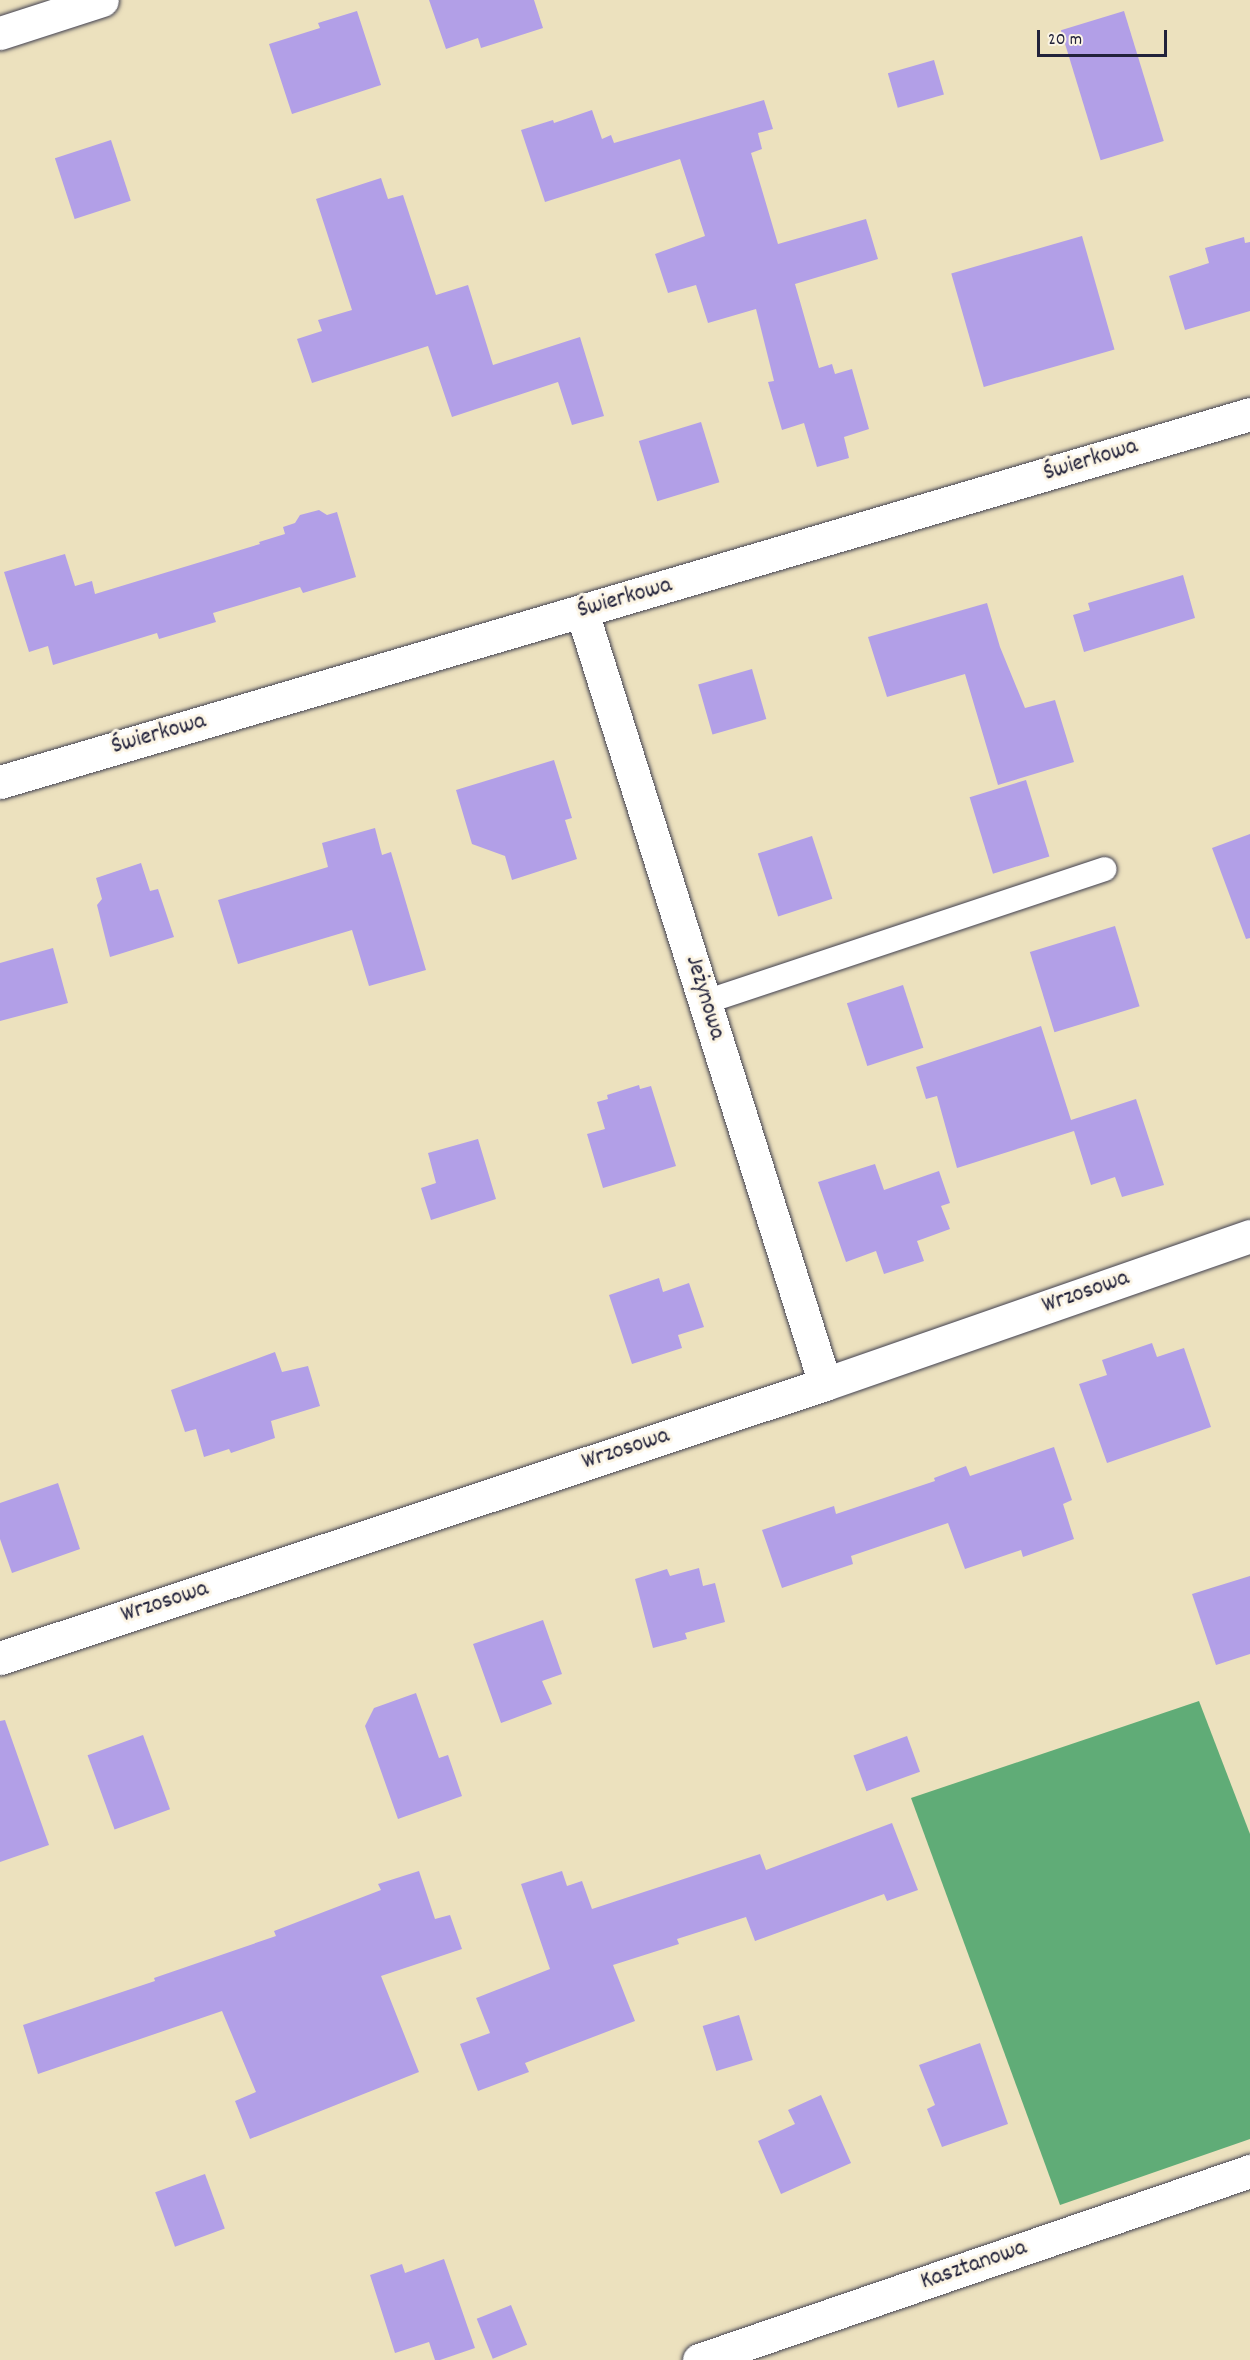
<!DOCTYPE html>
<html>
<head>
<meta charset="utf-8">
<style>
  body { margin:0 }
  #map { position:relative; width:1250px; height:2360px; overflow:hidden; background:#ece1be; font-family:Dekko,sans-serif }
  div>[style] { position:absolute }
  .forest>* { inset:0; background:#60ac77 }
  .building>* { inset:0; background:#b29fe7; transform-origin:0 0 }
  .roads { filter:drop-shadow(0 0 2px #403f4f) drop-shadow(0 0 2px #403f4f) }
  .lane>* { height:24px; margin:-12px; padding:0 12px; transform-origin:12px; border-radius:12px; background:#fff }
  .street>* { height:33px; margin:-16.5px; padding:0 16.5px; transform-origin:16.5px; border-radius:16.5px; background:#fff }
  span { translate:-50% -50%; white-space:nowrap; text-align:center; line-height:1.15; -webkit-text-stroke:6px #fcf5e5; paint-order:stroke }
  .street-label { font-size:24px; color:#22223b }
  .scale { position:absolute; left:1037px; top:30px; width:130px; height:27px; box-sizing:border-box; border:3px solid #22223b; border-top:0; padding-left:8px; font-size:18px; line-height:21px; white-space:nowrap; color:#22223b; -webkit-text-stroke:4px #fcf5e5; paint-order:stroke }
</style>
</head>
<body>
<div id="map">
  <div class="forest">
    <div style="clip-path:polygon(1199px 1701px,1250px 1834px,1250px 2139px,1060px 2205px,911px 1798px)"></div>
  </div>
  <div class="building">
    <div style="clip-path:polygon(429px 0,534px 0,543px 28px,481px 48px,478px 38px,446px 49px)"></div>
    <div style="clip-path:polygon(357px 11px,381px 85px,292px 114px,269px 44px,320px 28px,318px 23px)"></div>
    <div style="left:1124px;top:11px;width:136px;height:66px;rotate:73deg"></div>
    <div style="left:934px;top:60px;width:36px;height:48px;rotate:74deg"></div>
    <div style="clip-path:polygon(764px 100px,773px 129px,758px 133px,762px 149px,751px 153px,778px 244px,866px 219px,878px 259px,795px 284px,819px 368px,832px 364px,835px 374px,852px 369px,869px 429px,844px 437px,849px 458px,817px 467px,804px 423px,782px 430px,768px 382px,774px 381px,756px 309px,708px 323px,696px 285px,668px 293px,655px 254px,705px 236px,680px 159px,545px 202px,521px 130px,553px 120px,554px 123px,592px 110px,602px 139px,611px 135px,614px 143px)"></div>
    <div style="left:111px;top:140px;width:64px;height:59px;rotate:72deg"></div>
    <div style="clip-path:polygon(381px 178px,388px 199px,403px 195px,436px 295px,468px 285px,493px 365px,580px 337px,604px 416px,572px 425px,558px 382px,452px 417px,428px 346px,312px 383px,297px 339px,322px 331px,318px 320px,352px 310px,316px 199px)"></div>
    <div style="left:1082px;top:236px;width:118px;height:136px;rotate:74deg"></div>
    <div style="clip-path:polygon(1244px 237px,1245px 243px,1250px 242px,1250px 311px,1185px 330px,1169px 276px,1209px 263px,1205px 248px)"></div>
    <div style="left:701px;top:422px;width:63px;height:65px;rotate:73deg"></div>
    <div style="clip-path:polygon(319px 510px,327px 515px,337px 512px,356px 577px,303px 593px,300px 587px,213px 613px,216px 622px,159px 639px,157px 633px,53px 665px,48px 646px,29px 652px,4px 572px,65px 554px,75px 586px,92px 581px,95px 594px,260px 544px,259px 542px,285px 534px,283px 527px,295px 523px,300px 515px)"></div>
    <div style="clip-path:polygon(1183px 575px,1195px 618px,1084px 652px,1073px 615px,1090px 610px,1088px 603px)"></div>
    <div style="clip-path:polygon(987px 603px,1000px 647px,1025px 708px,1055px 700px,1074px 762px,998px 785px,965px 674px,887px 697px,868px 637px)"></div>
    <div style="left:752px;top:669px;width:52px;height:56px;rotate:74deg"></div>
    <div style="clip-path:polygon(554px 760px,572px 818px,565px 820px,577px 859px,512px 880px,505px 856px,472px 844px,456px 790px)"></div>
    <div style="left:1026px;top:780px;width:80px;height:59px;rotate:73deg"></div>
    <div style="clip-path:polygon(375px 828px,382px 855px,391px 852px,426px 970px,369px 986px,352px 930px,238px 964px,218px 900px,328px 867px,322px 843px)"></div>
    <div style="clip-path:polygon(1250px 834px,1250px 938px,1246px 939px,1212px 848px)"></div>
    <div style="left:812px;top:836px;width:66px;height:57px;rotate:72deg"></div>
    <div style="clip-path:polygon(141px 863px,150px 891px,158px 889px,174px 937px,110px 957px,97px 905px,102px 899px,96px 878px)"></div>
    <div style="left:1115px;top:926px;width:84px;height:89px;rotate:73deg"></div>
    <div style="clip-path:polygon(53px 948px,68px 1003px,0 1021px,0 963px)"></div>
    <div style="left:903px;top:985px;width:66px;height:59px;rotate:72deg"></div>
    <div style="clip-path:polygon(1041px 1026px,1071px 1120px,1136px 1099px,1164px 1185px,1122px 1197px,1115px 1177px,1091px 1185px,1074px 1131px,957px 1168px,937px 1096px,926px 1099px,916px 1067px)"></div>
    <div style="clip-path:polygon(639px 1085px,640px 1089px,651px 1086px,676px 1166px,603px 1188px,587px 1134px,605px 1129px,597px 1102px,608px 1099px,607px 1095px)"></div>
    <div style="clip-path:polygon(478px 1139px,496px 1199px,431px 1220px,421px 1188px,436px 1183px,428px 1153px)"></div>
    <div style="clip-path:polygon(875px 1164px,884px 1190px,939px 1171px,950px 1203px,941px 1206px,950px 1229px,917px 1241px,924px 1261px,884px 1274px,876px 1251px,846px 1262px,818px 1182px)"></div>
    <div style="clip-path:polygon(659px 1278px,663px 1292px,689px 1283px,704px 1327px,678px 1335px,682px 1348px,632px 1364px,609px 1295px)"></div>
    <div style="clip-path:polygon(1152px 1343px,1157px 1357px,1184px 1348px,1211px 1427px,1107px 1463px,1079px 1384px,1107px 1375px,1102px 1360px)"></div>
    <div style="clip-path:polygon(275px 1352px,282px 1372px,308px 1366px,320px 1406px,271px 1421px,275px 1438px,231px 1453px,229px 1449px,204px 1457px,196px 1429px,185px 1432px,171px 1390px)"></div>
    <div style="clip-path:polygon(1054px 1447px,1072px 1500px,1063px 1504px,1074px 1539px,1023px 1557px,1021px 1550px,965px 1569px,948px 1523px,851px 1556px,853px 1564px,782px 1588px,762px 1530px,834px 1506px,836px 1514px,935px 1481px,934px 1478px,966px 1466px,970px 1476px)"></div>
    <div style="clip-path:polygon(58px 1483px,80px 1549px,12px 1573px,0 1539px,0 1503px)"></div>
    <div style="clip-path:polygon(699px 1568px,703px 1586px,715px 1583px,725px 1622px,685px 1633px,687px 1639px,653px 1648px,635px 1579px,667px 1569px,670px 1576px)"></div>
    <div style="clip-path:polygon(1250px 1576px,1250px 1654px,1216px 1665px,1192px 1594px)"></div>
    <div style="clip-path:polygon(543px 1620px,562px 1674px,542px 1681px,552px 1704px,501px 1723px,473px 1644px)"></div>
    <div style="clip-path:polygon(416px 1693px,439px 1758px,448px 1755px,462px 1796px,398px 1819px,365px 1726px,374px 1708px)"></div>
    <div style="clip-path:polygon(5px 1720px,49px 1845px,0 1862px,0 1721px)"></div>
    <div style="left:143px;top:1735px;width:79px;height:59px;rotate:70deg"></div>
    <div style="left:907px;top:1736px;width:38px;height:57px;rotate:70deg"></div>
    <div style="clip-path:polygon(892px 1823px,918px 1890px,887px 1901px,884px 1894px,755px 1941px,746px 1917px,677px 1939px,679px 1944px,613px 1965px,635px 2021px,525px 2063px,529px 2072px,478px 2091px,460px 2044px,490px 2033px,476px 1998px,550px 1969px,521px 1884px,562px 1871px,567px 1886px,582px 1881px,592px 1909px,760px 1854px,766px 1870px)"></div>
    <div style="clip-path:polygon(419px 1871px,435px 1919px,450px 1915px,462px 1949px,381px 1976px,419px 2072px,250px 2139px,235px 2101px,256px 2092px,222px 2011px,38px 2074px,23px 2025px,155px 1981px,154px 1978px,276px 1936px,274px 1931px,381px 1890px,378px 1884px)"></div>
    <div style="left:739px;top:2015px;width:47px;height:38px;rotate:73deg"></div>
    <div style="clip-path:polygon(980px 2043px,1008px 2124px,942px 2147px,927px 2109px,935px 2105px,919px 2065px)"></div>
    <div style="clip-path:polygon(821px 2095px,851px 2163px,781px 2194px,758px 2141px,795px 2124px,788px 2110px)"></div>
    <div style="left:205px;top:2174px;width:58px;height:53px;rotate:70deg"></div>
    <div style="clip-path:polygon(444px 2259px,475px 2348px,440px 2360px,435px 2360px,429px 2342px,395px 2353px,370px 2275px,402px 2264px,405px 2273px)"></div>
    <div style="left:511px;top:2305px;width:43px;height:37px;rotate:68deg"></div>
  </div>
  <div class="roads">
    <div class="lane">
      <div style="left:705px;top:1002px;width:421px;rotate:-18.4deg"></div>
    </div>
    <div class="street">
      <div style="left:0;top:33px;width:107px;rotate:-17.9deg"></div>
      <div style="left:582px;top:612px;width:809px;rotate:72.53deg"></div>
      <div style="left:0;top:782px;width:1303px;rotate:-16.4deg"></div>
      <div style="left:0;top:1658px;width:869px;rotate:-18.37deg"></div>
      <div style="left:825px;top:1384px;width:450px;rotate:-19.2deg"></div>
      <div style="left:699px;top:2360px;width:583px;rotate:-18.93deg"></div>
    </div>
  </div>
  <div class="street-label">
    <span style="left:1091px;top:461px;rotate:-17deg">Świerkowa</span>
    <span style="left:625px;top:599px;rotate:-16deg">Świerkowa</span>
    <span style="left:159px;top:735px;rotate:-16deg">Świerkowa</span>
    <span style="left:704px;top:998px;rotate:73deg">Jeżynowa</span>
    <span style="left:1086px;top:1293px;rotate:-19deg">Wrzosowa</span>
    <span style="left:626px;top:1450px;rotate:-18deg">Wrzosowa</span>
    <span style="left:165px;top:1603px;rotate:-18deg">Wrzosowa</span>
    <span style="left:974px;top:2266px;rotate:-19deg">Kasztanowa</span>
  </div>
  <div class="scale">20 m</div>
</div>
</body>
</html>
